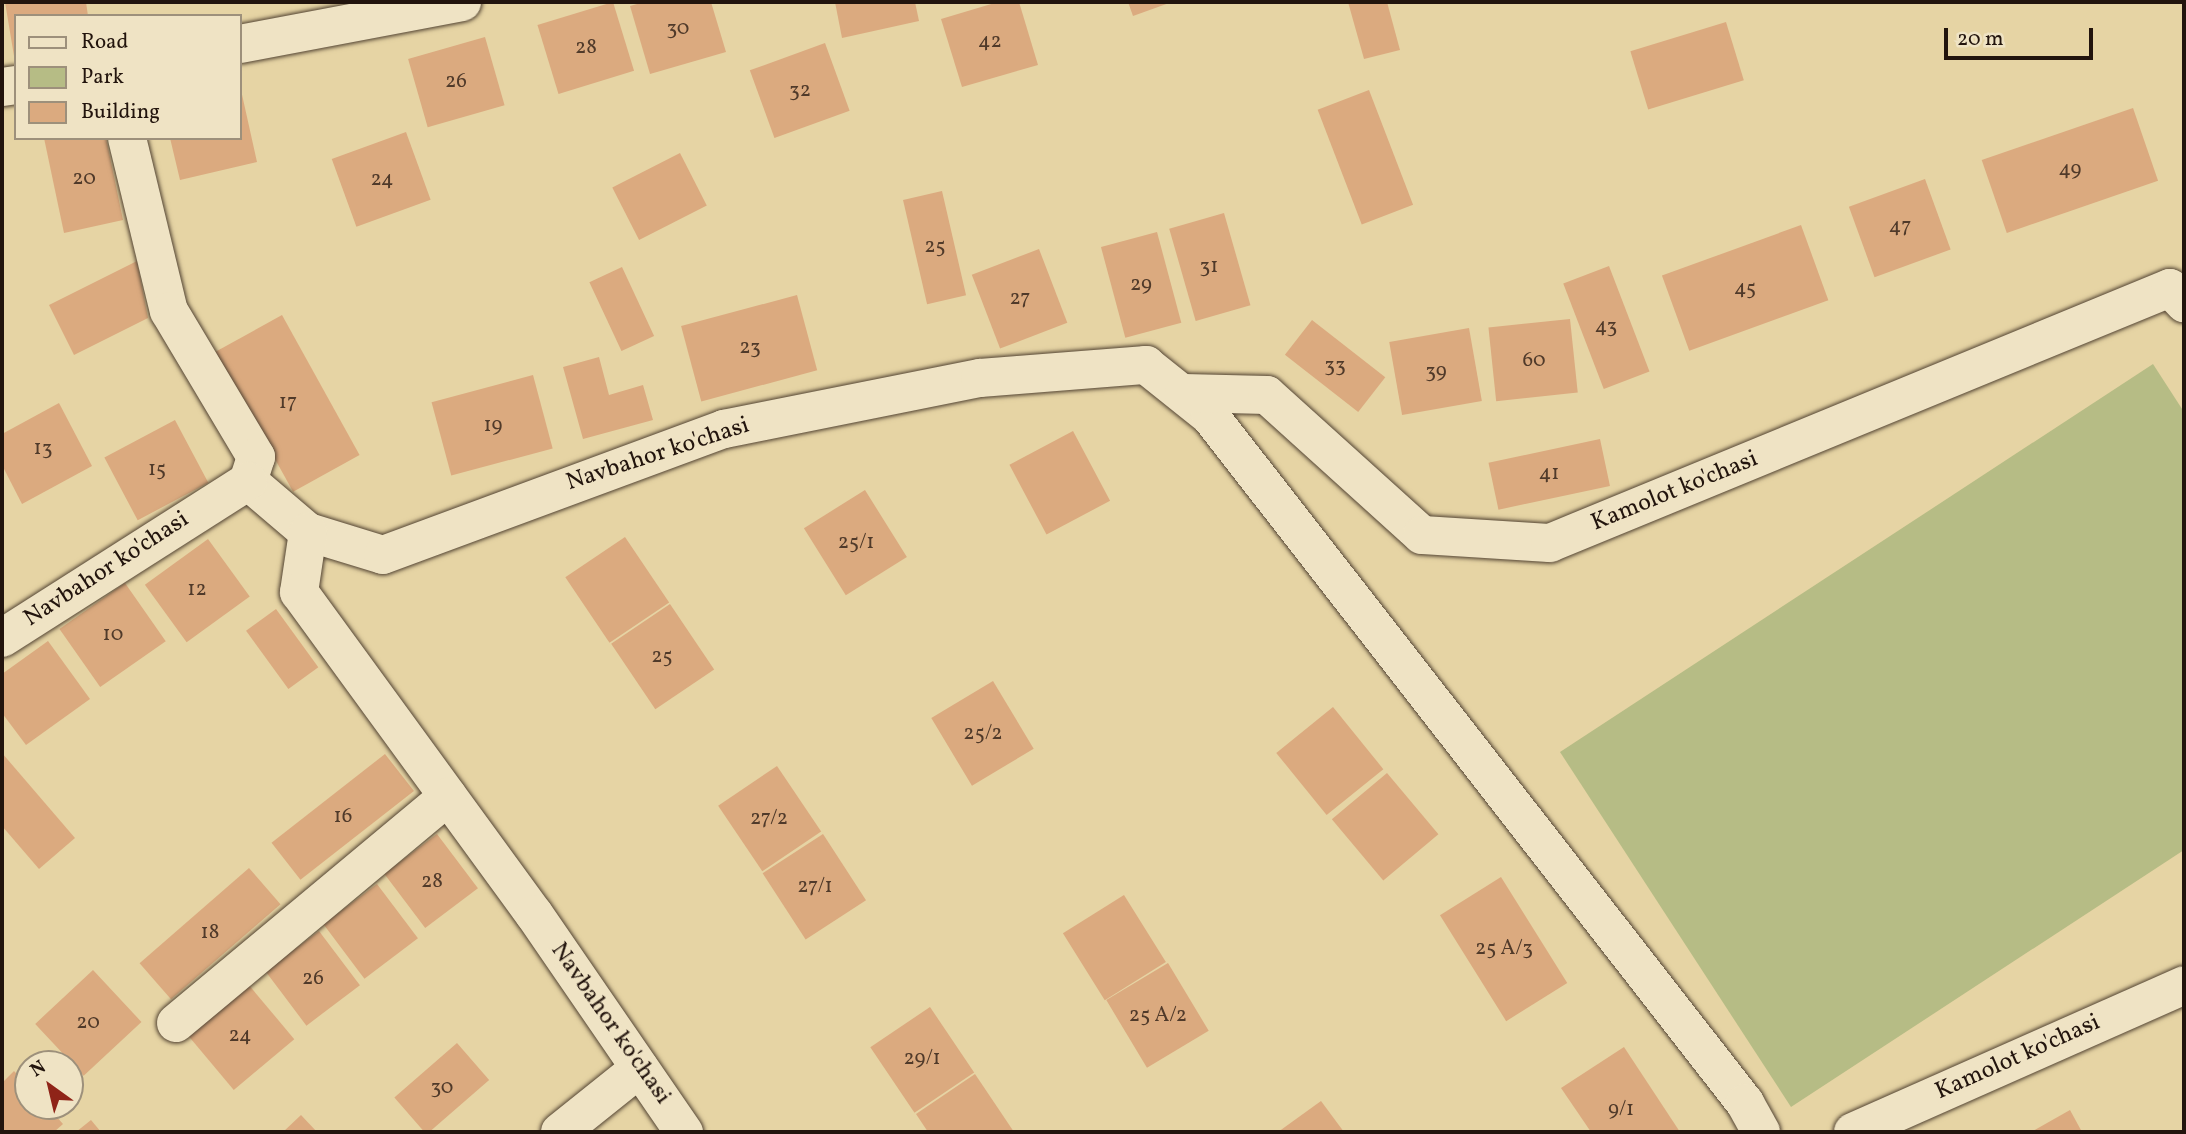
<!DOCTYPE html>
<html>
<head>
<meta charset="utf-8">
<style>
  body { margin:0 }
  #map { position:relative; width:2186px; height:1134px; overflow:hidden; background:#e6d4a4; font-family:Vollkorn,serif }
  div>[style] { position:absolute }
  .green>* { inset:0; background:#b6bc85 }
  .building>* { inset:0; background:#dbaa7f; transform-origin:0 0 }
  .roads { filter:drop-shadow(0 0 2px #534433) drop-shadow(0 0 2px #534433) }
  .minor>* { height:38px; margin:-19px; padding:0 19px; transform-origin:19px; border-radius:19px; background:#efe3c4 }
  span { translate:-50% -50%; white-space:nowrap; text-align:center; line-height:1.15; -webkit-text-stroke:6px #efe3c4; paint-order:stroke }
  .number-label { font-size:21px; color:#503a2a }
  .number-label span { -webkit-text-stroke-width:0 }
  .street-label { font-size:24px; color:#22140d }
  .frame { position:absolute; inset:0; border:4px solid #22140d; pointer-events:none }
  .legend { position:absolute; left:14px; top:14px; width:228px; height:126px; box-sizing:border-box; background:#efe3c4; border:2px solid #9d907b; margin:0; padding:9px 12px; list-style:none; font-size:21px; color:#22140d }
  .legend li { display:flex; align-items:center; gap:14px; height:35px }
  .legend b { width:35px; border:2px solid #9d907b }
  .north { position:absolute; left:14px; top:1050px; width:70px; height:70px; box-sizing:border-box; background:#efe3c4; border:2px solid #9d907b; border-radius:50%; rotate:326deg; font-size:19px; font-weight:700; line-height:28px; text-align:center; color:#22140d }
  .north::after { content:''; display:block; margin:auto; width:24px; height:32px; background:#8f2418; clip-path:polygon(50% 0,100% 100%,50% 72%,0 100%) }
  .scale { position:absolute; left:1944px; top:28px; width:149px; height:32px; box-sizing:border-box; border:4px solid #22140d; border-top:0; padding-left:9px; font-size:21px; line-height:24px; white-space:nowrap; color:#22140d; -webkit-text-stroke:5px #efe3c4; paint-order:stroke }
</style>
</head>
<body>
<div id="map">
  <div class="green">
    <div style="clip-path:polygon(2153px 364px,2184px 412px,2184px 850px,1791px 1107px,1560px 752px)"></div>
  </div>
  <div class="building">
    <div style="clip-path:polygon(5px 2px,86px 2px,88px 16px,16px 16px,14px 56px)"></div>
    <div style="left:613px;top:2px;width:72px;height:79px;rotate:73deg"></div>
    <div style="clip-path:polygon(644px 2px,711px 2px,726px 52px,650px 74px,630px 6px)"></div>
    <div style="clip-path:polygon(835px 2px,915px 2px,919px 21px,842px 38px)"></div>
    <div style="clip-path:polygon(998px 2px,1019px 2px,1038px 65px,962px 87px,941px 19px)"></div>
    <div style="clip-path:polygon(1128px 2px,1172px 2px,1133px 16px)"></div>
    <div style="clip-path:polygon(1348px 2px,1387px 2px,1400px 50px,1364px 59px)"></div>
    <div style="left:1726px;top:22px;width:61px;height:100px;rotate:73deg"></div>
    <div style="left:485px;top:37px;width:71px;height:80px;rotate:74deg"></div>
    <div style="left:825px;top:43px;width:72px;height:80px;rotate:70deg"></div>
    <div style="clip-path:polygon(241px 90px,257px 162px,180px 180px,170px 138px,240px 138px)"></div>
    <div style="left:1369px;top:90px;width:123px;height:55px;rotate:69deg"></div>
    <div style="left:2133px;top:108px;width:77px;height:160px;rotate:71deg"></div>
    <div style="left:406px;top:132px;width:72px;height:79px;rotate:70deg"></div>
    <div style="clip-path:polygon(44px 138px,106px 138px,123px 220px,64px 233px)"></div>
    <div style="left:680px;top:153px;width:59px;height:76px;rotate:63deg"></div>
    <div style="left:1925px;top:179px;width:75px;height:81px;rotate:70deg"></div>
    <div style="left:942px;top:191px;width:107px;height:40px;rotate:77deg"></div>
    <div style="left:1224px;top:213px;width:96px;height:57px;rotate:74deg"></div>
    <div style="left:1801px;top:225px;width:80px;height:148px;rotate:70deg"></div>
    <div style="left:1157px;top:232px;width:94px;height:58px;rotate:75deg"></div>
    <div style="left:1039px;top:249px;width:79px;height:72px;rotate:69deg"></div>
    <div style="clip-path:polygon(137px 261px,148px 318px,74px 355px,49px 305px)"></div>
    <div style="left:1609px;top:266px;width:113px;height:49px;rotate:69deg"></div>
    <div style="left:622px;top:267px;width:76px;height:36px;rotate:65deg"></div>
    <div style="left:797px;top:295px;width:78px;height:120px;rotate:75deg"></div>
    <div style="left:282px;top:315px;width:160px;height:76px;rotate:61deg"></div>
    <div style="left:1570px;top:319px;width:74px;height:82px;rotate:84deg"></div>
    <div style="left:1312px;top:320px;width:93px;height:44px;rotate:38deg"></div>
    <div style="left:1469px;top:328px;width:74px;height:81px;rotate:80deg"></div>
    <div style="clip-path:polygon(599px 357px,609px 395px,643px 385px,653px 420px,583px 439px,563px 367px)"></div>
    <div style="left:533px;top:375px;width:76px;height:105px;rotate:75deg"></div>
    <div style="clip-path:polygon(59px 403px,92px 466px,22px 504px,2px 465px,2px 434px)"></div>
    <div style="left:175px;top:420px;width:71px;height:80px;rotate:62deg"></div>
    <div style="left:1073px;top:431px;width:79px;height:72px;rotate:62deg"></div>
    <div style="left:1600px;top:439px;width:48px;height:114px;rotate:78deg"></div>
    <div style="left:865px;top:490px;width:79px;height:72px;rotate:58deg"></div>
    <div style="left:625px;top:537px;width:79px;height:72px;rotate:56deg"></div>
    <div style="left:208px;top:539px;width:71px;height:78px;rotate:54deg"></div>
    <div style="left:125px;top:583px;width:71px;height:80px;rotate:55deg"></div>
    <div style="left:670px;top:604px;width:79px;height:71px;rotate:56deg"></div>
    <div style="left:276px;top:609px;width:72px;height:37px;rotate:54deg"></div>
    <div style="clip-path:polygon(48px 641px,90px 699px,26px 745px,2px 713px,2px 674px)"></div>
    <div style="left:993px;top:681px;width:79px;height:72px;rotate:59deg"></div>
    <div style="left:1333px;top:707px;width:80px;height:73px;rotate:51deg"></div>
    <div style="clip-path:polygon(2px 753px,75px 838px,39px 869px,2px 826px)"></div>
    <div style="left:385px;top:754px;width:47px;height:144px;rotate:52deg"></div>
    <div style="left:777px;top:766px;width:79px;height:71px;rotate:56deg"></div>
    <div style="left:1387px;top:773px;width:80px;height:72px;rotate:50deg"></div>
    <div style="left:437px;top:834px;width:68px;height:66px;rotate:53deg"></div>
    <div style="left:823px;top:834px;width:79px;height:72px;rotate:57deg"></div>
    <div style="left:249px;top:868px;width:48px;height:145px;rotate:49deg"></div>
    <div style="left:1501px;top:877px;width:125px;height:72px;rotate:58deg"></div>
    <div style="left:377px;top:884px;width:68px;height:67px;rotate:53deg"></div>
    <div style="left:1124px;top:895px;width:79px;height:72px;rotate:58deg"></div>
    <div style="left:319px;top:931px;width:68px;height:67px;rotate:53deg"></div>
    <div style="left:1168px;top:963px;width:79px;height:72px;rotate:59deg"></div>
    <div style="left:93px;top:970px;width:71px;height:79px;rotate:47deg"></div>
    <div style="left:248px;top:984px;width:72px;height:79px;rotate:50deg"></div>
    <div style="left:930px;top:1007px;width:79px;height:72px;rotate:56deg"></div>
    <div style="left:457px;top:1043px;width:49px;height:83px;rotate:49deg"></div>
    <div style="clip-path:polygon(1624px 1047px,1680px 1132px,1591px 1132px,1561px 1088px)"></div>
    <div style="clip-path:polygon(14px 1071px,28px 1086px,28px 1106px,47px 1106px,63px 1124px,54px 1132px,2px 1132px,2px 1083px)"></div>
    <div style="clip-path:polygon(975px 1074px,1014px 1132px,928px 1132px,916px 1114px)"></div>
    <div style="clip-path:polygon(1321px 1101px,1344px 1132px,1278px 1132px)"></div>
    <div style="clip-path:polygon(2070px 1110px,2082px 1132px,2031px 1132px)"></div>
    <div style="clip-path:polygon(301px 1115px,317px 1132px,283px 1132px)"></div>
    <div style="clip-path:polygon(91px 1120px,101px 1132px,76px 1132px)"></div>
  </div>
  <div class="roads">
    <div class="minor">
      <div style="left:240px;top:44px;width:226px;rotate:-10.7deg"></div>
      <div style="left:2px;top:87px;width:14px;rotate:-8deg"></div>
      <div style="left:127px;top:138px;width:178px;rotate:76.4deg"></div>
      <div style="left:169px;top:311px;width:170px;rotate:59.2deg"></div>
      <div style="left:256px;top:457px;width:25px;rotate:108deg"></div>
      <div style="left:248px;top:481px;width:79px;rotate:40.4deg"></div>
      <div style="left:308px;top:532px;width:78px;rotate:17deg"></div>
      <div style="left:383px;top:555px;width:364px;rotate:-20.3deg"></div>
      <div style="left:724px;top:429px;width:261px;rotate:-11.3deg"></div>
      <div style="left:980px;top:378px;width:167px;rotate:-4.5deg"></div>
      <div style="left:1146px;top:365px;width:82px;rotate:38.6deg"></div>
      <div style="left:1210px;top:416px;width:871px;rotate:52.09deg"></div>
      <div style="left:1745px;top:1103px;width:33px;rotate:61deg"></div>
      <div style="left:1184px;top:393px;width:83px;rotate:1.4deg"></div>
      <div style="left:1267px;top:395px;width:209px;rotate:42.1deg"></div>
      <div style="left:1422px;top:535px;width:128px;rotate:3.6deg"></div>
      <div style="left:1550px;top:543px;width:670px;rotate:-22.36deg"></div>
      <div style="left:2170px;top:288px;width:21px;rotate:47deg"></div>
      <div style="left:308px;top:532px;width:61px;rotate:98.5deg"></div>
      <div style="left:299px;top:592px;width:399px;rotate:53.9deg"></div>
      <div style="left:534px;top:914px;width:265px;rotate:55.5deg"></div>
      <div style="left:2px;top:638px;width:292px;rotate:-32.5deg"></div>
      <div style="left:176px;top:1023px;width:354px;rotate:-39.8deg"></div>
      <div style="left:560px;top:1132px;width:102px;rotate:-38.7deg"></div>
      <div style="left:1853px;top:1132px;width:362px;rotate:-23.9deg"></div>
    </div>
  </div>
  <div class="number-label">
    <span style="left:678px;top:29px">30</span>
    <span style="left:990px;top:42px">42</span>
    <span style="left:586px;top:48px">28</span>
    <span style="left:456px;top:82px">26</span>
    <span style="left:800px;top:91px">32</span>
    <span style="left:2070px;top:170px">49</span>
    <span style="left:84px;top:179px">20</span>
    <span style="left:382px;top:180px">24</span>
    <span style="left:1900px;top:227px">47</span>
    <span style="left:935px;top:247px">25</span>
    <span style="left:1209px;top:267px">31</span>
    <span style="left:1141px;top:285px">29</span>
    <span style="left:1745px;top:289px">45</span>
    <span style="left:1020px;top:299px">27</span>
    <span style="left:1606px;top:327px">43</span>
    <span style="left:750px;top:348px">23</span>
    <span style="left:1534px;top:361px">60</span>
    <span style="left:1335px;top:366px">33</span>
    <span style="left:1436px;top:372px">39</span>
    <span style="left:288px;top:403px">17</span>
    <span style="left:493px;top:426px">19</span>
    <span style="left:43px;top:449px">13</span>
    <span style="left:157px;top:470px">15</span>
    <span style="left:1549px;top:474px">41</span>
    <span style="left:856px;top:543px">25/1</span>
    <span style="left:197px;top:590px">12</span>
    <span style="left:113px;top:635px">10</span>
    <span style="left:662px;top:657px">25</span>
    <span style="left:983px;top:734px">25/2</span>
    <span style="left:343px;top:817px">16</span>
    <span style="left:769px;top:819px">27/2</span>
    <span style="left:432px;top:882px">28</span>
    <span style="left:815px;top:887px">27/1</span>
    <span style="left:210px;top:933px">18</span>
    <span style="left:1504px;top:949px">25 А/3</span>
    <span style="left:313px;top:979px">26</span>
    <span style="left:1158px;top:1016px">25 А/2</span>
    <span style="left:88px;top:1023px">20</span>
    <span style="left:240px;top:1036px">24</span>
    <span style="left:922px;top:1059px">29/1</span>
    <span style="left:442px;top:1088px">30</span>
    <span style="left:1621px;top:1110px">9/1</span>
  </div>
  <div class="street-label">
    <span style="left:658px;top:455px;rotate:-18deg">Navbahor ko'chasi</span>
    <span style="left:1675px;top:492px;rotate:-22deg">Kamolot ko'chasi</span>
    <span style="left:107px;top:570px;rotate:-33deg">Navbahor ko'chasi</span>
    <span style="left:610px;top:1024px;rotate:55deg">Navbahor ko'chasi</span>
    <span style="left:2018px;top:1058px;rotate:-24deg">Kamolot ko'chasi</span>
  </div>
  <div class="frame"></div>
  <ul class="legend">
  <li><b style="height:9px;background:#efe3c4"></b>Road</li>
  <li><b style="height:19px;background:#b6bc85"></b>Park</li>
  <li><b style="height:19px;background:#dbaa7f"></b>Building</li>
  </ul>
  <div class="north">N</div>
  <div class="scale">20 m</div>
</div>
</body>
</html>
